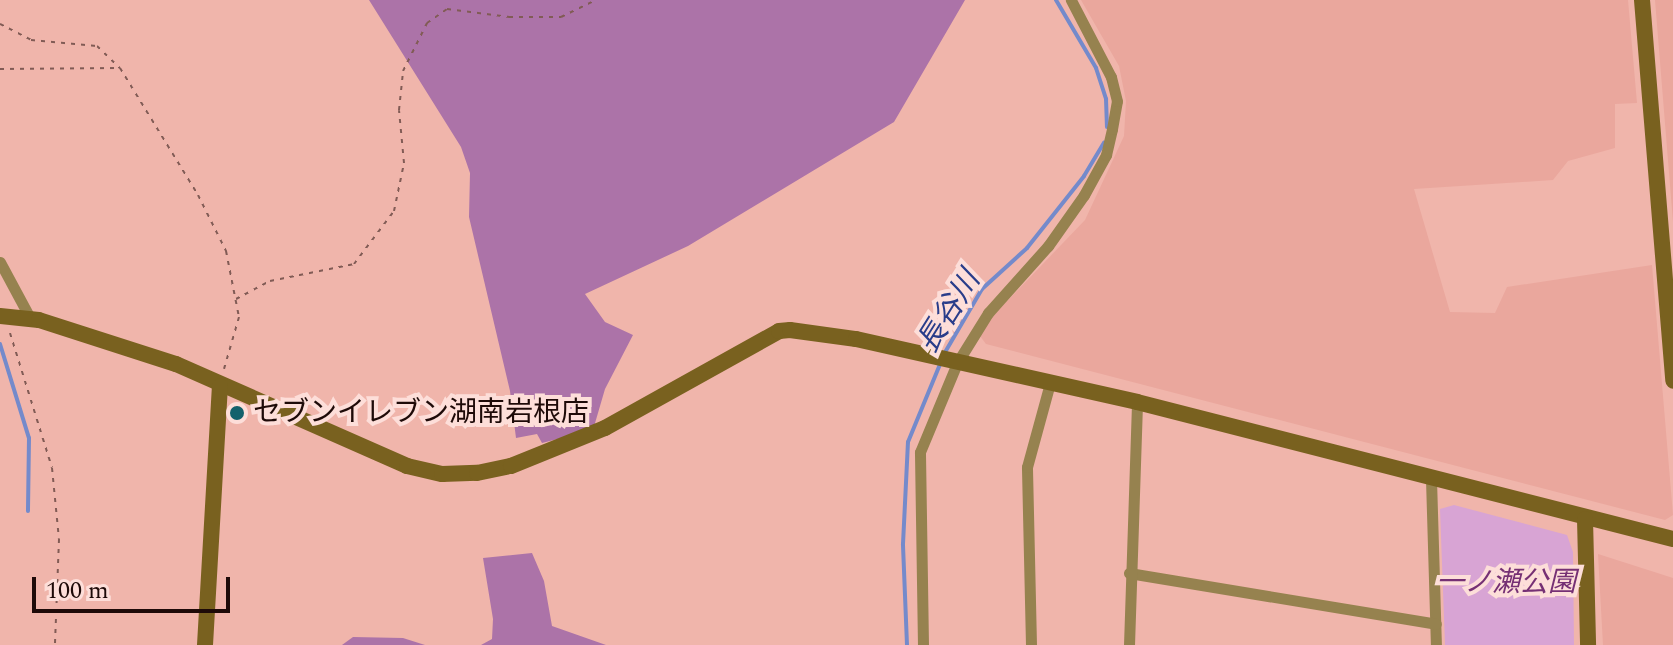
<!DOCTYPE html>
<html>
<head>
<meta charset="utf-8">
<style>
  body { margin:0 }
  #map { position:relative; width:1673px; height:645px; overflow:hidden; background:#f0b5ab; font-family:Spectral,"Noto Sans JP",serif }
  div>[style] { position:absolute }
  .built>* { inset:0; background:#eaa79d }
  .green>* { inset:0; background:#d8a4d4 }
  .forest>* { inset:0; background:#ac73a8 }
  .stream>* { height:4px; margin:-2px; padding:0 2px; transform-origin:2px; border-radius:2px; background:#748acb }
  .path>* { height:2px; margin-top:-1px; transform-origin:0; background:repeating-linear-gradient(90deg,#815b55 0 4px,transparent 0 10px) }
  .street>* { height:11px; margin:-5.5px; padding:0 5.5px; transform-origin:5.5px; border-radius:5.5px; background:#96824f }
  .secondary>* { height:16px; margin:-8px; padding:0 8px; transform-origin:8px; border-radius:8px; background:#79611f }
  .dots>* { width:22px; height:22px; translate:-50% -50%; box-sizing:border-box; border:4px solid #fdded9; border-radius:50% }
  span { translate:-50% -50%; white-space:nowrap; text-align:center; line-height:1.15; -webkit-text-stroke:8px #fdded9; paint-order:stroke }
  .poi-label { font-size:28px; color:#1e0a08 }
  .left { translate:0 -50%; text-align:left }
  .park-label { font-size:28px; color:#763074; font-style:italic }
  .water-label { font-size:30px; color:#293d8a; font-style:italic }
  .scale { position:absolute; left:32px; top:577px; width:198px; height:36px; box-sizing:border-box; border:4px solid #1e0a08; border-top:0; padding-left:10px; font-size:24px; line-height:28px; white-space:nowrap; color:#1e0a08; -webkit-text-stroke:6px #fdded9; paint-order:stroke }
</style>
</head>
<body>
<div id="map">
  <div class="built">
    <div style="clip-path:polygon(1081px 0,1628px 0,1637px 103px,1615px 104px,1615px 148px,1568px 161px,1553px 180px,1414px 189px,1450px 312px,1495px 313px,1507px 287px,1652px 265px,1673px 515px,1665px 520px,986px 344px,980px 336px,991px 318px,1085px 220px,1124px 136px,1126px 101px,1119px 66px)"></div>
    <div style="clip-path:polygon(1655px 0,1673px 0,1673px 222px)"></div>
    <div style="clip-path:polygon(1598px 554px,1673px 578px,1673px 645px,1603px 645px)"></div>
  </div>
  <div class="green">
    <div style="clip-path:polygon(1454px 505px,1567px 535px,1573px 552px,1574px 645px,1445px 645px,1440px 509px)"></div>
  </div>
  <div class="forest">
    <div style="clip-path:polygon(369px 0,965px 0,894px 122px,688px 246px,585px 294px,605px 322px,633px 335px,605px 389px,593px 430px,542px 443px,537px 434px,516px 438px,510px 391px,469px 217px,470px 173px,461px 147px)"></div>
    <div style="clip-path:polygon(532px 553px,544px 581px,552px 626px,606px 645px,481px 645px,492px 639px,493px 619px,483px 558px)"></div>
    <div style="clip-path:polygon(353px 637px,403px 638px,425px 645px,342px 645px)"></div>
  </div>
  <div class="stream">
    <div style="left:1056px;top:0;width:79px;rotate:59.5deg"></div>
    <div style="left:1096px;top:68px;width:33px;rotate:72deg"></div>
    <div style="left:1106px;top:99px;width:28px;rotate:88deg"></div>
    <div style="left:0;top:344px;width:98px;rotate:72.9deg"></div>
    <div style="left:29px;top:438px;width:73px;rotate:90.8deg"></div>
    <div style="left:944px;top:354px;width:75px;rotate:-59.7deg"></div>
    <div style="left:982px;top:289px;width:61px;rotate:-42.3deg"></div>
    <div style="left:1027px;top:248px;width:92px;rotate:-51.6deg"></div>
    <div style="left:1084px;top:176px;width:39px;rotate:-59deg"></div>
    <div style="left:907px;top:645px;width:101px;rotate:-92.3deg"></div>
    <div style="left:903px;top:544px;width:102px;rotate:-87.2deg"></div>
    <div style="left:908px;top:442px;width:87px;rotate:-67.6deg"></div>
  </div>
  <div class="path">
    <div style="left:0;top:24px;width:35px;rotate:27deg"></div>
    <div style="left:31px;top:40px;width:66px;rotate:5.2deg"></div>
    <div style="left:97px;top:46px;width:32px;rotate:44deg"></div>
    <div style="left:120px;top:68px;width:149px;rotate:58.4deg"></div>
    <div style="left:198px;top:195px;width:63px;rotate:63.4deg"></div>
    <div style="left:226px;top:251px;width:67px;rotate:78.9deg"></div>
    <div style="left:239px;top:317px;width:54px;rotate:106.1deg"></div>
    <div style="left:0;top:69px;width:119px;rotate:-0.5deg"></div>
    <div style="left:236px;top:299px;width:38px;rotate:-28deg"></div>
    <div style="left:270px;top:281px;width:86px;rotate:-11.4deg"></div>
    <div style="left:354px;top:264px;width:66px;rotate:-53deg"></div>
    <div style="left:394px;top:211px;width:49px;rotate:-78.2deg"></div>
    <div style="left:404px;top:163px;width:53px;rotate:-95.4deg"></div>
    <div style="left:399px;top:110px;width:39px;rotate:-84deg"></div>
    <div style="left:403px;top:71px;width:54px;rotate:-63.4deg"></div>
    <div style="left:427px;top:23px;width:24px;rotate:-35deg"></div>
    <div style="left:447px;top:9px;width:63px;rotate:7.4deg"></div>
    <div style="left:509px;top:17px;width:52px"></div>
    <div style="left:561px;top:17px;width:39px;rotate:-26deg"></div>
    <div style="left:10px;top:333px;width:141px;rotate:72.7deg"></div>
    <div style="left:52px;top:468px;width:71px;rotate:84.4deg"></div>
    <div style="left:59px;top:539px;width:106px;rotate:92.2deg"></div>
  </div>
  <div class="street">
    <div style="left:0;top:262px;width:64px;rotate:61.8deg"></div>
    <div style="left:1431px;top:479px;width:166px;rotate:88.3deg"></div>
    <div style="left:1129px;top:573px;width:311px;rotate:9.4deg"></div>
    <div style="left:923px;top:645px;width:193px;rotate:-90.9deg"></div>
    <div style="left:920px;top:452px;width:96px;rotate:-67.4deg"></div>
    <div style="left:957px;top:363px;width:59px;rotate:-58.2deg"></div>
    <div style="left:988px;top:313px;width:90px;rotate:-48.2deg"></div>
    <div style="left:1048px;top:246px;width:62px;rotate:-54.8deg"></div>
    <div style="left:1084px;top:195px;width:46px;rotate:-61.2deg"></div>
    <div style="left:1106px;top:155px;width:27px;rotate:-77deg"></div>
    <div style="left:1112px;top:129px;width:28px;rotate:-80deg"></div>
    <div style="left:1117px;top:101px;width:25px;rotate:-104deg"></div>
    <div style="left:1111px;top:77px;width:87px;rotate:-117.5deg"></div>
    <div style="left:1031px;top:645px;width:178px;rotate:-91.3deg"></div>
    <div style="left:1027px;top:467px;width:87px;rotate:-74.7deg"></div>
    <div style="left:1129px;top:645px;width:243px;rotate:-88.1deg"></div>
  </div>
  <div class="secondary">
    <div style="left:1642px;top:0;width:382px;rotate:85.3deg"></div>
    <div style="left:0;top:316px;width:39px;rotate:6deg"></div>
    <div style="left:39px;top:320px;width:144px;rotate:17.8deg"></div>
    <div style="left:176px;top:364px;width:253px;rotate:23.8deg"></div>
    <div style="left:407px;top:466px;width:36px;rotate:13deg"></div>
    <div style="left:442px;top:474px;width:35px;rotate:-2deg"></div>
    <div style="left:477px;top:473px;width:35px;rotate:-12deg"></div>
    <div style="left:511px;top:466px;width:101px;rotate:-22deg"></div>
    <div style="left:605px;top:428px;width:199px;rotate:-29.1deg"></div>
    <div style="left:779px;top:331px;width:11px;rotate:-5deg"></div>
    <div style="left:790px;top:330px;width:67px;rotate:7.8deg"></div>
    <div style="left:856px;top:339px;width:288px;rotate:12.6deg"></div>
    <div style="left:1137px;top:402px;width:553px;rotate:14.34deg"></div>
    <div style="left:1585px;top:519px;width:126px;rotate:88.6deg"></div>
    <div style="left:205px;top:645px;width:259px;rotate:-86.7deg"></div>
  </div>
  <div class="dots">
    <div style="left:237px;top:413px;background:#14616c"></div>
  </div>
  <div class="poi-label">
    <span class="left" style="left:253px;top:413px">セブンイレブン湖南岩根店</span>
  </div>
  <div class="park-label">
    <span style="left:1506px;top:583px">一ノ瀬公園</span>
  </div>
  <div class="water-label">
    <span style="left:949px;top:312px;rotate:-58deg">長谷川</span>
  </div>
  <div class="scale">100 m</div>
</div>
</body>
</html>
